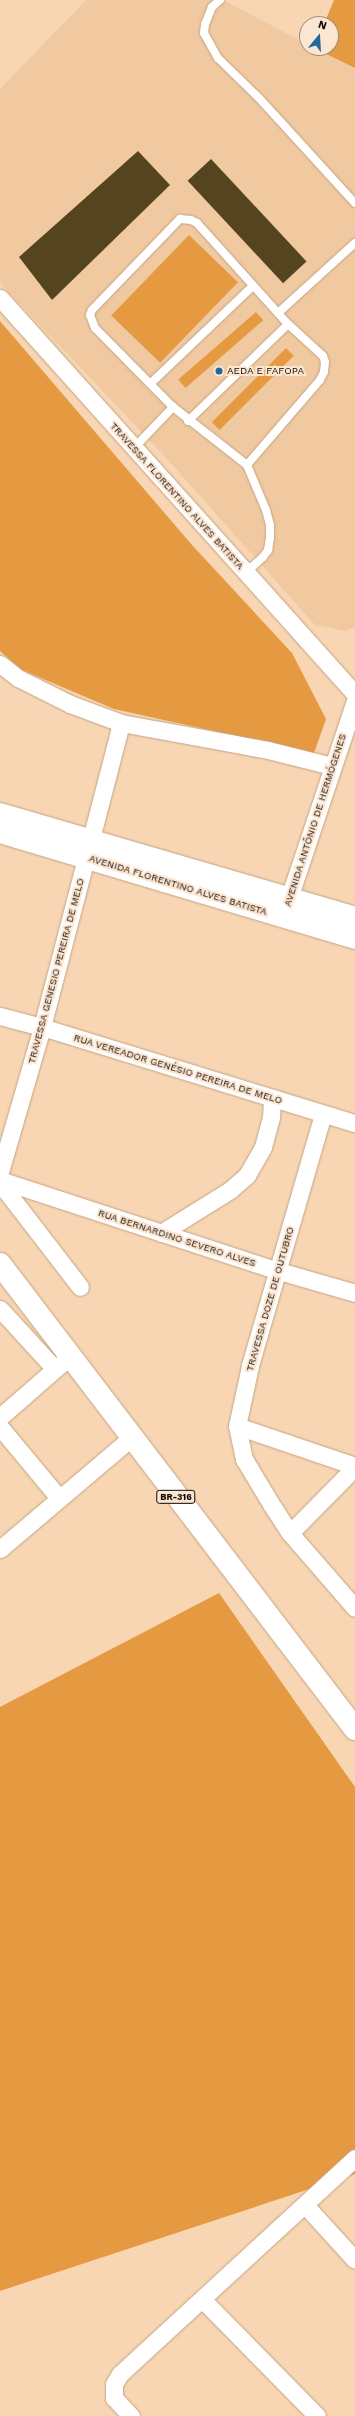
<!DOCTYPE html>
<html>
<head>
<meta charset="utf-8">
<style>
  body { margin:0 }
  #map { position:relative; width:355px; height:2416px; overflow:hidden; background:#f8d6b4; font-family:"Work Sans",sans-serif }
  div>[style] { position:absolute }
  .built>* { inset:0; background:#f0c9a1 }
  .green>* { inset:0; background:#e59941; transform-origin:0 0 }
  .building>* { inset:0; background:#55451f; transform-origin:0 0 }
  .roads { filter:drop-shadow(0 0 1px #c4a483) drop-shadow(0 0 1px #c4a483) }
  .service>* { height:8px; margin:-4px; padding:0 4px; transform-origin:4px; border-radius:4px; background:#fff }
  .minor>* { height:17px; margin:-8.5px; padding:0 8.5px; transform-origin:8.5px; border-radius:8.5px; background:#fff }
  .secondary>* { height:22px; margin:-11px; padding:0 11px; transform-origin:11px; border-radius:11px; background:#fff }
  .trunk>* { height:22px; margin:-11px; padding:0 11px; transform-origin:11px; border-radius:11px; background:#fff }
  .dots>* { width:11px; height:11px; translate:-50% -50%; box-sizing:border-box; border:2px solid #fbe6d2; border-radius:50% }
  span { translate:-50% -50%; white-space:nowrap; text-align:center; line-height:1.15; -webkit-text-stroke:4px #fbe6d2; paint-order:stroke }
  .shield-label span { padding:1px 3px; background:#fbe6d2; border:1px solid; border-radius:3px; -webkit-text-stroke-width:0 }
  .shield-label { font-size:9px; color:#150901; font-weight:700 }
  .poi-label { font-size:10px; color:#150901 }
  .left { translate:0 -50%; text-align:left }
  .street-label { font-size:10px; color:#150901 }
  .north { position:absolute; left:299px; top:16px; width:40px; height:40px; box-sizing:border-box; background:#fbe6d2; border:1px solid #9f8e7e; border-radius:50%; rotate:18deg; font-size:11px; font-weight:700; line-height:16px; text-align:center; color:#150901 }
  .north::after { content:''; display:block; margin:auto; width:14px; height:18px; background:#23669b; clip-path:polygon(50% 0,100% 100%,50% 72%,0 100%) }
</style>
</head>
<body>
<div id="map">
  <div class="built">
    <div style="clip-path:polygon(86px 0,223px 0,307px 44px,307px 48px,314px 48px,355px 68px,355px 627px,346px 631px,315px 625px,168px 460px,0 283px,0 89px)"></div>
  </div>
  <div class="green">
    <div style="clip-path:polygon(334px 0,355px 0,355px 68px,314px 48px,331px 48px,331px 24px,324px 24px)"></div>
    <div style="left:189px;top:235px;width:68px;height:112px;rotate:44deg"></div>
    <div style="left:256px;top:312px;width:11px;height:103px;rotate:49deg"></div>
    <div style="clip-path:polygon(0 321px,192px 545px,292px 653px,326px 719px,314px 753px,114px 709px,22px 670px,0 651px)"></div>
    <div style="left:286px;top:348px;width:11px;height:105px;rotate:45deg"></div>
    <div style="clip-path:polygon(219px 1593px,355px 1787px,355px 2174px,0 2291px,0 1707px)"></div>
  </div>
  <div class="building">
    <div style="clip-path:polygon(138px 151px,170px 185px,52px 300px,19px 257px)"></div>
    <div style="left:211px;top:159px;width:140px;height:32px;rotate:47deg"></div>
  </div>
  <div class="roads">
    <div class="service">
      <div style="left:220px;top:0;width:11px;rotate:139deg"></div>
      <div style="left:212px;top:7px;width:18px;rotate:112deg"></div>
      <div style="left:205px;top:24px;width:9px;rotate:96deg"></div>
      <div style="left:204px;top:33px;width:29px;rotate:61deg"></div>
      <div style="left:218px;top:58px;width:57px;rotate:44.3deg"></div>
      <div style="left:259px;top:98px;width:142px;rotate:47.6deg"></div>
      <div style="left:278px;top:313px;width:104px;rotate:-42.3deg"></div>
      <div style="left:151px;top:383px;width:141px;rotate:-43.6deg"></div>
      <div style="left:188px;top:421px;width:139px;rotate:-44.1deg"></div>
      <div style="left:134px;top:448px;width:57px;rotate:-46.4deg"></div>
      <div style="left:244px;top:570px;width:10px;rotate:-24deg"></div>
      <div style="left:253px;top:566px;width:13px;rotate:-42deg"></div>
      <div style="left:263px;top:557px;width:9px;rotate:-54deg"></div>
      <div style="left:268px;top:550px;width:12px;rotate:-81deg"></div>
      <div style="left:270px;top:538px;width:13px;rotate:-90deg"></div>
      <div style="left:270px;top:525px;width:16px;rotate:-105deg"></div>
      <div style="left:266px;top:510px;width:49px;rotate:-112.9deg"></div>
      <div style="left:247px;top:465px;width:94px;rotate:-141.9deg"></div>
      <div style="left:173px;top:407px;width:111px;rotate:-134.6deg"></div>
      <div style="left:95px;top:328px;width:14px;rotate:-111deg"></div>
      <div style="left:90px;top:315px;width:5px;rotate:-68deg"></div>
      <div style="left:92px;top:310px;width:127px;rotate:-46deg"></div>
      <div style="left:180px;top:219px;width:11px;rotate:5deg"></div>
      <div style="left:191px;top:220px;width:7px;rotate:27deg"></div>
      <div style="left:197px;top:223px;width:136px;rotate:48deg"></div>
      <div style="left:288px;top:324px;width:47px;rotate:42.4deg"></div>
      <div style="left:323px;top:356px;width:6px;rotate:72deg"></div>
      <div style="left:325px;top:362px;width:10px;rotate:96deg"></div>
      <div style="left:324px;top:372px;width:9px;rotate:117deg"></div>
      <div style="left:320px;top:380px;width:112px;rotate:130.7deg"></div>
    </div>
    <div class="minor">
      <div style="left:0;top:298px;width:532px;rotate:48.12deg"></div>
      <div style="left:0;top:664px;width:23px;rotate:38deg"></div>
      <div style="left:18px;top:678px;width:58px;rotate:26.6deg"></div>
      <div style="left:70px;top:704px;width:54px;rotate:20.4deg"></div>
      <div style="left:121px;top:723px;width:149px;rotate:10.4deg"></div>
      <div style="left:268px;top:750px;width:66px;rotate:14deg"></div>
      <div style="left:285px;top:910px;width:220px;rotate:-71.5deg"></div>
      <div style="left:0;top:1016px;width:43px;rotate:14.7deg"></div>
      <div style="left:42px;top:1027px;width:327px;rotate:17.1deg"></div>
      <div style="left:323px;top:1114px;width:262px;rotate:106.2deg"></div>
      <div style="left:250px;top:1366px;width:61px;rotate:102.2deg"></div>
      <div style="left:237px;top:1426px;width:34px;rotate:78deg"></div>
      <div style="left:244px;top:1459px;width:52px;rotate:59deg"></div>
      <div style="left:271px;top:1504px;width:35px;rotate:57deg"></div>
      <div style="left:290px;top:1533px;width:99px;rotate:49.1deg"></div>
      <div style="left:0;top:1172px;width:151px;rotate:-73.8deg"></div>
      <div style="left:42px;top:1027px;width:314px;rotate:-75.4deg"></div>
      <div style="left:0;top:1180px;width:293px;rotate:18.1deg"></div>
      <div style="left:279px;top:1271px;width:79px;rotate:16.1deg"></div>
      <div style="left:0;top:1183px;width:131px;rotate:52.4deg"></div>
      <div style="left:161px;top:1233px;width:81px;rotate:-31.9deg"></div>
      <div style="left:230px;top:1190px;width:23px;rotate:-41deg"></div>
      <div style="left:247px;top:1175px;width:32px;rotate:-60deg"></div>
      <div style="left:263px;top:1147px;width:30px;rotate:-75deg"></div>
      <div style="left:271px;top:1118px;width:20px;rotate:-87deg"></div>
      <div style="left:0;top:1309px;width:81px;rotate:47.5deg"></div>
      <div style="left:55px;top:1369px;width:19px;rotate:-39deg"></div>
      <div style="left:0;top:1417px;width:73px;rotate:-41.1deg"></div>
      <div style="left:237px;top:1426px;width:125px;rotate:18.7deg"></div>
      <div style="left:0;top:1427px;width:92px;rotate:50.3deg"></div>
      <div style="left:290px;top:1533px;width:93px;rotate:-45.4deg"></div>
      <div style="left:0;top:1549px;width:172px;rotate:-40.3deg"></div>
      <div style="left:305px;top:2205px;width:74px;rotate:47.7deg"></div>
      <div style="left:202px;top:2299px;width:164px;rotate:45.5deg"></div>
      <div style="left:131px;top:2416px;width:25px;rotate:-133deg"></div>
      <div style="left:114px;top:2398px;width:14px;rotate:-90deg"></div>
      <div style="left:114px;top:2384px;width:12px;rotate:-59deg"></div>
      <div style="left:120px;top:2374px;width:319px;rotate:-42.6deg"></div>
    </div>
    <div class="secondary">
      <div style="left:0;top:814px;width:370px;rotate:16.3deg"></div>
      <div style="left:0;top:832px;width:370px;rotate:16.6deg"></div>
    </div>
    <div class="trunk">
      <div style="left:0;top:1264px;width:585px;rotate:52.64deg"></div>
    </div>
  </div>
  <div class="dots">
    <div style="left:219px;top:371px;background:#23669b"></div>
  </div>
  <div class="shield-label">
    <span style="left:176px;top:1497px">BR-316</span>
  </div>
  <div class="poi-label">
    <span class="left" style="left:227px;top:371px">AEDA E FAFOPA</span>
  </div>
  <div class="street-label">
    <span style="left:177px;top:496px;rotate:48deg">TRAVESSA FLORENTINO ALVES BATISTA</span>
    <span style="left:315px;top:820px;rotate:-72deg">AVENIDA ANTÔNIO DE HERMÓGENES</span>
    <span style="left:178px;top:885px;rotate:17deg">AVENIDA FLORENTINO ALVES BATISTA</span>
    <span style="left:56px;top:971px;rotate:-75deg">TRAVESSA GENESIO PEREIRA DE MELO</span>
    <span style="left:178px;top:1069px;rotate:17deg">RUA VEREADOR GENÉSIO PEREIRA DE MELO</span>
    <span style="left:177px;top:1238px;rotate:18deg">RUA BERNARDINO SEVERO ALVES</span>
    <span style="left:270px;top:1299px;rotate:-74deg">TRAVESSA DOZE DE OUTUBRO</span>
  </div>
  <div class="north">N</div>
</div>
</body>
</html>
